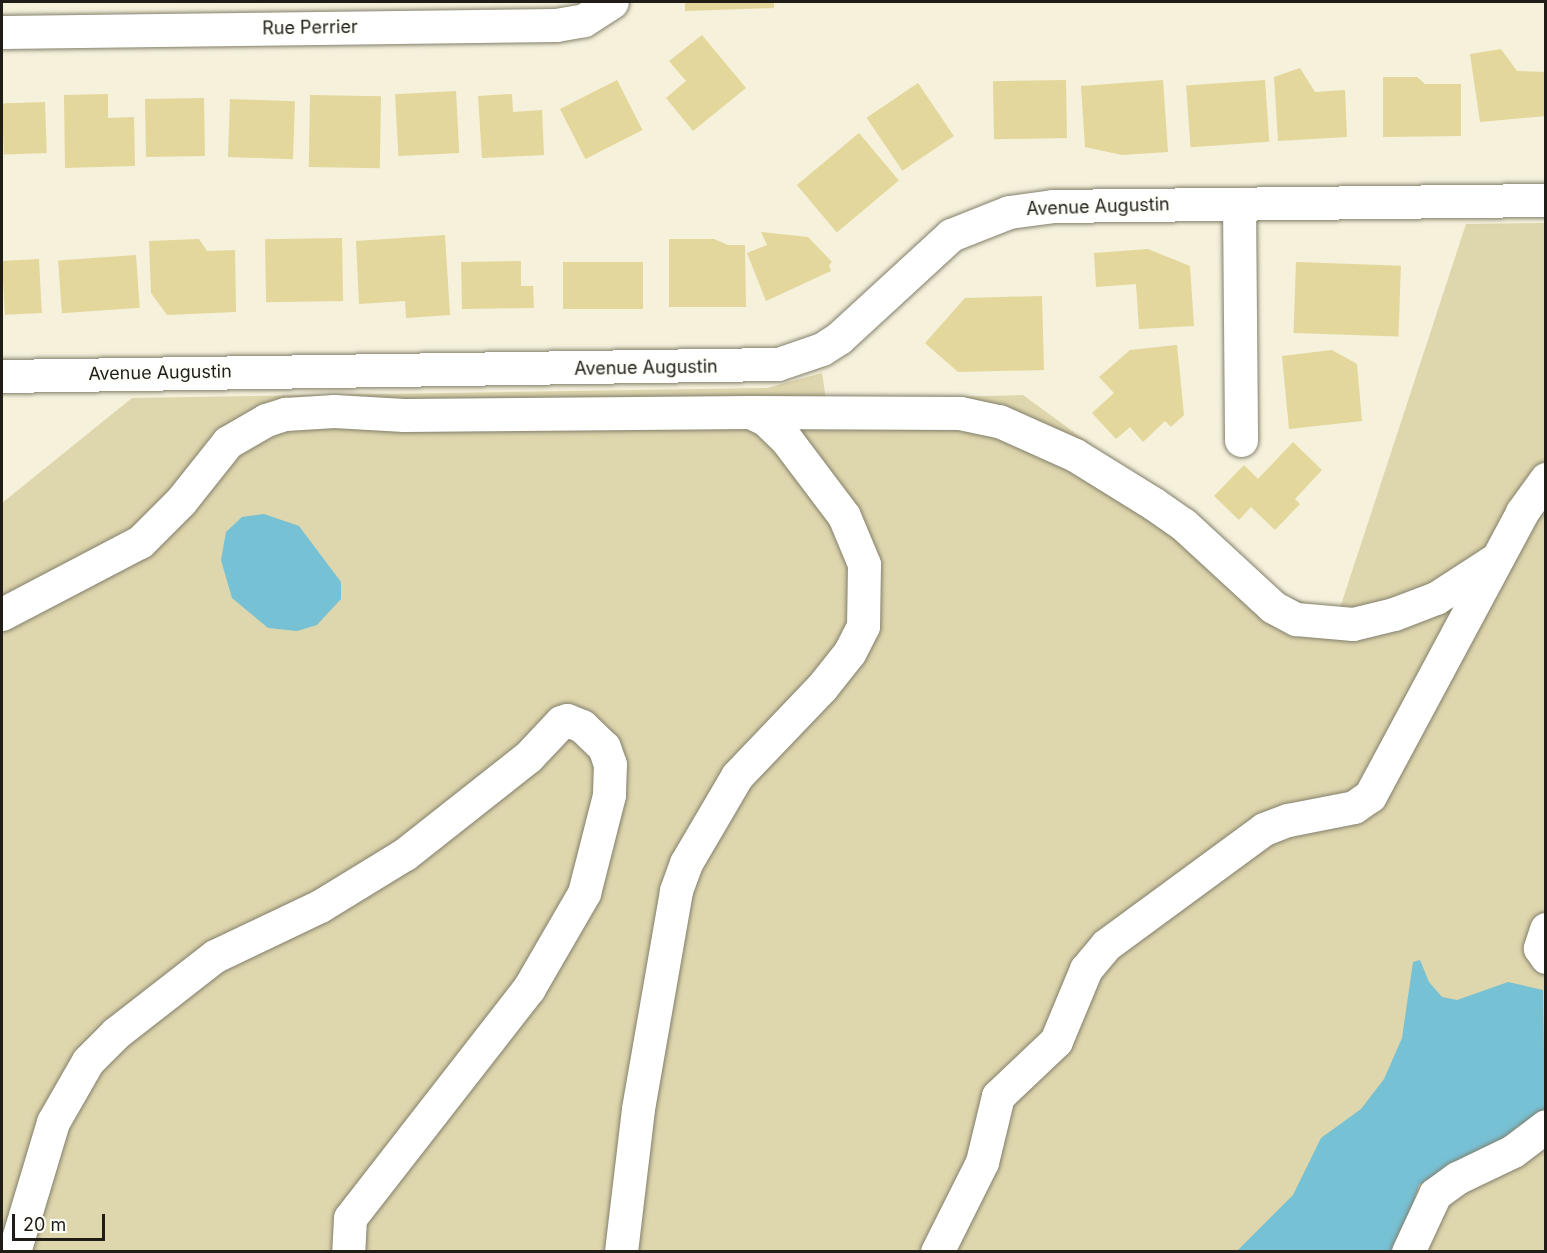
<!DOCTYPE html>
<html>
<head>
<meta charset="utf-8">
<style>
  body { margin:0 }
  #map { position:relative; width:1547px; height:1253px; overflow:hidden; background:#f5f1db; font-family:Inter,sans-serif }
  div>[style] { position:absolute }
  .green>* { inset:0; background:#ded6ad }
  .water>* { inset:0; background:#77c1d5 }
  .building>* { inset:0; background:#e3d79b; transform-origin:0 0 }
  .roads { filter:drop-shadow(0 0 2px #827f6b) drop-shadow(0 0 2px #827f6b) }
  .minor>* { height:33px; margin:-16.5px; padding:0 16.5px; transform-origin:16.5px; border-radius:16.5px; background:#fff }
  span { translate:-50% -50%; white-space:nowrap; text-align:center; line-height:1.15; -webkit-text-stroke:4.5px #fefef9; paint-order:stroke }
  .street-label { font-size:18px; color:#1f1d16 }
  .frame { position:absolute; inset:0; border:3px solid #1f1d16; pointer-events:none }
  .scale { position:absolute; left:12px; top:1214px; width:93px; height:27px; box-sizing:border-box; border:3px solid #1f1d16; border-top:0; padding-left:8px; font-size:18px; line-height:21px; white-space:nowrap; color:#1f1d16; -webkit-text-stroke:4px #fefef9; paint-order:stroke }
</style>
</head>
<body>
<div id="map">
  <div class="green">
    <div style="clip-path:polygon(1545px 223px,1545px 1251px,2px 1252px,2px 503px,132px 398px,767px 388px,822px 373px,826px 400px,1023px 395px,1175px 506px,1282px 595px,1323px 608px,1340px 608px,1466px 224px)"></div>
  </div>
  <div class="water">
    <div style="clip-path:polygon(264px 514px,299px 526px,341px 582px,341px 599px,317px 625px,297px 631px,268px 628px,232px 598px,221px 560px,226px 532px,242px 517px)"></div>
    <div style="clip-path:polygon(1420px 960px,1429px 982px,1442px 997px,1457px 1000px,1508px 982px,1543px 990px,1545px 1112px,1530px 1127px,1456px 1163px,1419px 1185px,1398px 1251px,1236px 1252px,1293px 1195px,1321px 1138px,1361px 1109px,1384px 1079px,1402px 1038px,1413px 962px)"></div>
  </div>
  <div class="building">
    <div style="clip-path:polygon(685px 2px,774px 2px,774px 8px,685px 11px)"></div>
    <div style="clip-path:polygon(702px 35px,746px 88px,693px 131px,666px 98px,686px 81px,669px 61px)"></div>
    <div style="clip-path:polygon(1501px 49px,1517px 71px,1546px 72px,1546px 116px,1480px 122px,1470px 54px)"></div>
    <div style="clip-path:polygon(1300px 68px,1315px 92px,1345px 90px,1347px 137px,1278px 141px,1274px 77px)"></div>
    <div style="clip-path:polygon(1383px 77px,1417px 77px,1425px 84px,1461px 84px,1461px 136px,1383px 137px)"></div>
    <div style="left:617px;top:80px;width:56px;height:64px;rotate:63deg"></div>
    <div style="left:1066px;top:80px;width:58px;height:73px;rotate:89deg"></div>
    <div style="clip-path:polygon(1163px 80px,1168px 152px,1122px 155px,1085px 147px,1081px 86px)"></div>
    <div style="left:1265px;top:80px;width:62px;height:79px;rotate:86deg"></div>
    <div style="left:918px;top:83px;width:64px;height:62px;rotate:56deg"></div>
    <div style="left:456px;top:91px;width:62px;height:61px;rotate:87deg"></div>
    <div style="clip-path:polygon(108px 94px,108px 118px,134px 117px,135px 166px,65px 168px,64px 95px)"></div>
    <div style="clip-path:polygon(512px 94px,513px 112px,542px 110px,544px 155px,482px 158px,478px 96px)"></div>
    <div style="left:310px;top:95px;width:71px;height:72px;rotate:1deg"></div>
    <div style="left:204px;top:98px;width:58px;height:59px;rotate:89deg"></div>
    <div style="left:230px;top:99px;width:65px;height:58px;rotate:2deg"></div>
    <div style="left:45px;top:102px;width:51px;height:43px;rotate:88deg"></div>
    <div style="left:859px;top:133px;width:62px;height:81px;rotate:50deg"></div>
    <div style="clip-path:polygon(761px 232px,808px 237px,832px 262px,829px 265px,831px 271px,766px 301px,747px 253px,767px 245px)"></div>
    <div style="clip-path:polygon(445px 235px,450px 315px,406px 318px,405px 301px,359px 304px,356px 241px)"></div>
    <div style="left:342px;top:238px;width:63px;height:77px;rotate:89deg"></div>
    <div style="clip-path:polygon(199px 239px,207px 251px,235px 250px,236px 312px,167px 315px,151px 293px,149px 241px)"></div>
    <div style="clip-path:polygon(669px 239px,714px 239px,728px 245px,745px 245px,746px 307px,669px 307px)"></div>
    <div style="clip-path:polygon(1148px 249px,1190px 266px,1194px 326px,1139px 329px,1136px 284px,1096px 287px,1094px 253px)"></div>
    <div style="left:136px;top:255px;width:53px;height:78px;rotate:86deg"></div>
    <div style="left:39px;top:259px;width:54px;height:37px;rotate:87deg"></div>
    <div style="clip-path:polygon(521px 261px,521px 286px,533px 286px,534px 308px,462px 309px,461px 262px)"></div>
    <div style="left:643px;top:262px;width:47px;height:80px;rotate:90deg"></div>
    <div style="left:1296px;top:262px;width:105px;height:71px;rotate:2deg"></div>
    <div style="clip-path:polygon(1042px 296px,1044px 370px,958px 372px,925px 343px,965px 298px)"></div>
    <div style="clip-path:polygon(1177px 345px,1184px 415px,1171px 427px,1165px 421px,1143px 442px,1130px 427px,1116px 439px,1092px 413px,1114px 393px,1099px 377px,1130px 350px)"></div>
    <div style="clip-path:polygon(1332px 350px,1357px 364px,1362px 421px,1289px 429px,1282px 356px)"></div>
    <div style="clip-path:polygon(1293px 442px,1322px 470px,1295px 499px,1300px 504px,1275px 530px,1251px 507px,1239px 520px,1214px 496px,1244px 465px,1258px 479px)"></div>
  </div>
  <div class="roads">
    <div class="minor">
      <div style="left:2px;top:32px;width:554px;rotate:-0.72deg"></div>
      <div style="left:556px;top:25px;width:28px;rotate:-10deg"></div>
      <div style="left:584px;top:20px;width:33px;rotate:-33deg"></div>
      <div style="left:1239px;top:204px;width:236px;rotate:89.5deg"></div>
      <div style="left:2px;top:376px;width:776px;rotate:-0.89deg"></div>
      <div style="left:778px;top:364px;width:46px;rotate:-18.8deg"></div>
      <div style="left:822px;top:349px;width:20px;rotate:-33deg"></div>
      <div style="left:839px;top:338px;width:152px;rotate:-42.6deg"></div>
      <div style="left:951px;top:235px;width:62px;rotate:-21.6deg"></div>
      <div style="left:1009px;top:212px;width:44px;rotate:-7.8deg"></div>
      <div style="left:1053px;top:206px;width:493px;rotate:-0.7deg"></div>
      <div style="left:750px;top:412px;width:210px;rotate:0.3deg"></div>
      <div style="left:960px;top:413px;width:40px;rotate:12deg"></div>
      <div style="left:999px;top:421px;width:83px;rotate:24.1deg"></div>
      <div style="left:1075px;top:455px;width:93px;rotate:31.8deg"></div>
      <div style="left:1154px;top:504px;width:35px;rotate:35deg"></div>
      <div style="left:1183px;top:524px;width:122px;rotate:42.7deg"></div>
      <div style="left:1273px;top:607px;width:26px;rotate:28deg"></div>
      <div style="left:1296px;top:619px;width:57px;rotate:5deg"></div>
      <div style="left:1353px;top:624px;width:42px;rotate:-13.7deg"></div>
      <div style="left:1394px;top:614px;width:45px;rotate:-20.9deg"></div>
      <div style="left:1436px;top:598px;width:68px;rotate:-33deg"></div>
      <div style="left:2px;top:614px;width:156px;rotate:-27.6deg"></div>
      <div style="left:140px;top:542px;width:58px;rotate:-45deg"></div>
      <div style="left:181px;top:501px;width:75px;rotate:-51.5deg"></div>
      <div style="left:228px;top:442px;width:44px;rotate:-30.1deg"></div>
      <div style="left:266px;top:420px;width:20px;rotate:-18deg"></div>
      <div style="left:285px;top:414px;width:49px;rotate:-3.5deg"></div>
      <div style="left:334px;top:411px;width:70px;rotate:3.3deg"></div>
      <div style="left:404px;top:415px;width:346px;rotate:-0.5deg"></div>
      <div style="left:750px;top:412px;width:17px;rotate:25deg"></div>
      <div style="left:765px;top:419px;width:29px;rotate:44deg"></div>
      <div style="left:786px;top:439px;width:96px;rotate:53deg"></div>
      <div style="left:844px;top:516px;width:52px;rotate:67.4deg"></div>
      <div style="left:864px;top:564px;width:62px;rotate:90.9deg"></div>
      <div style="left:863px;top:626px;width:30px;rotate:117deg"></div>
      <div style="left:849px;top:653px;width:43px;rotate:128.5deg"></div>
      <div style="left:822px;top:687px;width:123px;rotate:133.7deg"></div>
      <div style="left:737px;top:776px;width:101px;rotate:120.4deg"></div>
      <div style="left:686px;top:863px;width:30px;rotate:110deg"></div>
      <div style="left:676px;top:891px;width:221px;rotate:99.9deg"></div>
      <div style="left:638px;top:1109px;width:144px;rotate:96.8deg"></div>
      <div style="left:1546px;top:929px;width:20px;rotate:108deg"></div>
      <div style="left:1540px;top:948px;width:11px;rotate:56deg"></div>
      <div style="left:14px;top:1252px;width:136px;rotate:-73.3deg"></div>
      <div style="left:53px;top:1122px;width:70px;rotate:-60.2deg"></div>
      <div style="left:88px;top:1061px;width:40px;rotate:-45deg"></div>
      <div style="left:116px;top:1033px;width:125px;rotate:-37.9deg"></div>
      <div style="left:215px;top:956px;width:116px;rotate:-25.5deg"></div>
      <div style="left:320px;top:906px;width:100px;rotate:-31.5deg"></div>
      <div style="left:405px;top:854px;width:157px;rotate:-38.3deg"></div>
      <div style="left:528px;top:757px;width:48px;rotate:-46.7deg"></div>
      <div style="left:561px;top:722px;width:6px;rotate:-18deg"></div>
      <div style="left:567px;top:720px;width:16px;rotate:22deg"></div>
      <div style="left:582px;top:726px;width:30px;rotate:44deg"></div>
      <div style="left:604px;top:747px;width:18px;rotate:71deg"></div>
      <div style="left:610px;top:764px;width:31px;rotate:92deg"></div>
      <div style="left:609px;top:795px;width:101px;rotate:104.3deg"></div>
      <div style="left:584px;top:893px;width:110px;rotate:120.1deg"></div>
      <div style="left:529px;top:988px;width:291px;rotate:127.9deg"></div>
      <div style="left:350px;top:1218px;width:34px;rotate:93deg"></div>
      <div style="left:937px;top:1252px;width:101px;rotate:-63.4deg"></div>
      <div style="left:982px;top:1162px;width:68px;rotate:-76.4deg"></div>
      <div style="left:998px;top:1096px;width:80px;rotate:-43.5deg"></div>
      <div style="left:1056px;top:1041px;width:78px;rotate:-67.4deg"></div>
      <div style="left:1086px;top:969px;width:31px;rotate:-50deg"></div>
      <div style="left:1106px;top:945px;width:196px;rotate:-36.3deg"></div>
      <div style="left:1264px;top:829px;width:26px;rotate:-21deg"></div>
      <div style="left:1288px;top:820px;width:67px;rotate:-11.1deg"></div>
      <div style="left:1354px;top:807px;width:19px;rotate:-35deg"></div>
      <div style="left:1370px;top:796px;width:322px;rotate:-61.8deg"></div>
      <div style="left:1522px;top:512px;width:41px;rotate:-54deg"></div>
      <div style="left:1408px;top:1252px;width:64px;rotate:-65deg"></div>
      <div style="left:1435px;top:1194px;width:27px;rotate:-36deg"></div>
      <div style="left:1457px;top:1178px;width:62px;rotate:-25.7deg"></div>
      <div style="left:1513px;top:1151px;width:41px;rotate:-37.1deg"></div>
    </div>
  </div>
  <div class="street-label">
    <span style="left:310px;top:28px;rotate:-1deg">Rue Perrier</span>
    <span style="left:1098px;top:207px;rotate:-2deg">Avenue Augustin</span>
    <span style="left:646px;top:368px;rotate:-1deg">Avenue Augustin</span>
    <span style="left:160px;top:373px;rotate:-1deg">Avenue Augustin</span>
  </div>
  <div class="frame"></div>
  <div class="scale">20 m</div>
</div>
</body>
</html>
